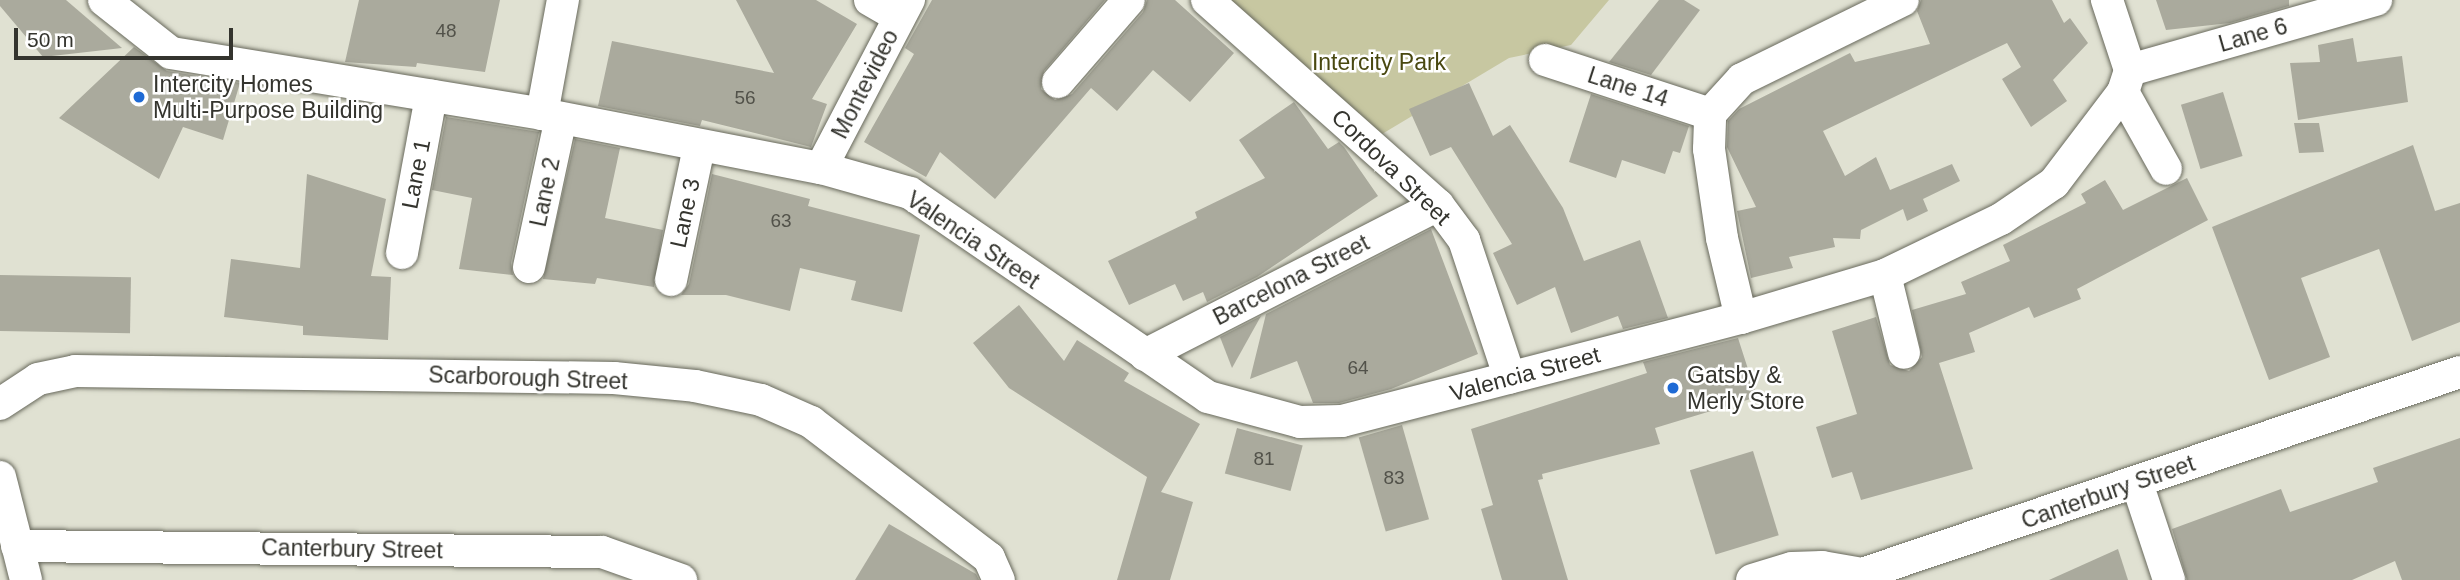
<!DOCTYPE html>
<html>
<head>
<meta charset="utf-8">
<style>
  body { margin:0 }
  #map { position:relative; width:2460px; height:580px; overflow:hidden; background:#e0e1d2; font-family:Arial,sans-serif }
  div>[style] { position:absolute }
  .green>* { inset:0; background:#c7c7a1 }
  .building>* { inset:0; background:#aaaa9d; transform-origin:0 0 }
  .roads { filter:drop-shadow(0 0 2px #68695c) drop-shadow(0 0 2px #68695c) }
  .minor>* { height:32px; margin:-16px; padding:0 16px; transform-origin:16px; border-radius:16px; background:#fff }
  .dots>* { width:19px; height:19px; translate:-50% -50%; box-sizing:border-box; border:4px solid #fff; border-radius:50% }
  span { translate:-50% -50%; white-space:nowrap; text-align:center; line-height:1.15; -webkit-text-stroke:5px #fff; paint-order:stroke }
  .number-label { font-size:19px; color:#52524a }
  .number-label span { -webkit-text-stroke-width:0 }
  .street-label { font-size:23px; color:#34342e }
  .park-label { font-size:23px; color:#494810 }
  .poi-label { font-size:23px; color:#34342e }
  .left { translate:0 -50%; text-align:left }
  .scale { position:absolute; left:14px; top:28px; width:219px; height:32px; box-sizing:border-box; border:4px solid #34342e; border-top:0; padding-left:9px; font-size:21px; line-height:24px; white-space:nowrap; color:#34342e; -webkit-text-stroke:5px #fff; paint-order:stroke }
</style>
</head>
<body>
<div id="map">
  <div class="green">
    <div style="clip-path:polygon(1220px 0,1609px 0,1571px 45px,1509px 58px,1372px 140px)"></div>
  </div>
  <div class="building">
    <div style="clip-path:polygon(0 0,66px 0,122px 48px,43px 57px,0 6px)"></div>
    <div style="clip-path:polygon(359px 0,500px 0,485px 72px,417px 63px,416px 67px,345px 62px)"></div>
    <div style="clip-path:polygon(736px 0,816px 0,857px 24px,812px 99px,827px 104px,811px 147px,702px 120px,700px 126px,598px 106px,612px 41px,774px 73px)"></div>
    <div style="clip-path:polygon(932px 0,1105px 0,1044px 71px,1041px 89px,1055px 100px,1072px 94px,1143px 12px,1147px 0,1175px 0,1234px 53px,1190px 102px,1153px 70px,1117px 111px,1091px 88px,995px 199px,940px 152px,926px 177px,864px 142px,914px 54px,905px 48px)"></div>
    <div style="clip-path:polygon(1659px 0,1684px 0,1700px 10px,1651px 75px,1609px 62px)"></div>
    <div style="clip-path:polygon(1921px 0,2052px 0,2064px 23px,2070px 18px,2088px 43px,2053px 80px,2067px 101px,2031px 127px,2002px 79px,2021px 67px,2007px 43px,1823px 131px,1845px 176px,1876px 157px,1890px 190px,1952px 164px,1960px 181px,1923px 199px,1928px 211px,1907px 221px,1903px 209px,1861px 230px,1860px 239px,1833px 238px,1835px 247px,1789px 257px,1793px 268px,1751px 278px,1737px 211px,1756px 207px,1727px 147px,1728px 121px,1739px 109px,1850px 53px,1855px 62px,1930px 44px,1917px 11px)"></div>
    <div style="clip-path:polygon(2156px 0,2289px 0,2289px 6px,2230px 23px,2166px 30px)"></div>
    <div style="clip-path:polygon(2353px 38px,2357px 62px,2402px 56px,2408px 102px,2298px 120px,2290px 63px,2320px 62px,2318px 45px)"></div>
    <div style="clip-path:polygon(134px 47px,167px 71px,240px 83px,223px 140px,183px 127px,159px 179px,59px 118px)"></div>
    <div style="clip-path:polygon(1469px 83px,1493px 136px,1510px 125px,1563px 208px,1584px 261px,1640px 240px,1668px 318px,1623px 329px,1618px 316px,1571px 333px,1555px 287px,1517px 305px,1493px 253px,1512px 244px,1451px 147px,1430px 156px,1409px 109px)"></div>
    <div style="left:2223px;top:92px;width:67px;height:44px;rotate:73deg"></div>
    <div style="clip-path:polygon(1591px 94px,1689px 126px,1680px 153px,1673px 151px,1665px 174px,1622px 160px,1616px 178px,1569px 162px)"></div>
    <div style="clip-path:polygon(1294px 102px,1328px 149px,1339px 142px,1344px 147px,1378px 196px,1257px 277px,1207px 302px,1203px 292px,1183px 301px,1175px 284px,1129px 305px,1108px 261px,1197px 218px,1195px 212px,1265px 178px,1239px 140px)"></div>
    <div style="clip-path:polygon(446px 117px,539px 132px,511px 263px,513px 275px,459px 269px,472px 198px,432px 190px)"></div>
    <div style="clip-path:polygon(2294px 123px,2319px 123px,2324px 152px,2299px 153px)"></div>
    <div style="clip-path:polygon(575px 139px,620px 148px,605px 218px,663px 230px,654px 287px,597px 278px,595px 284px,543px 279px)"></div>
    <div style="clip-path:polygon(2413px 145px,2435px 211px,2460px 203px,2460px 322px,2412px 341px,2379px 249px,2301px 278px,2330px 357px,2269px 380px,2212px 227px)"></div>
    <div style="clip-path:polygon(307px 174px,386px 199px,371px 276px,391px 277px,388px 340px,303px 335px,303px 326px,224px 317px,231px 259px,300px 268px)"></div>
    <div style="clip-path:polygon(712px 174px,810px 199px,808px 206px,920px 235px,902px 312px,851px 300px,856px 281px,800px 268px,790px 311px,726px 295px,681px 295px,689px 284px)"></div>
    <div style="clip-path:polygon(2187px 178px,2208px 220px,2077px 289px,2081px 299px,2034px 318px,2029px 307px,1969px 333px,1975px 352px,1939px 363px,1973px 469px,1861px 500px,1852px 472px,1832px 478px,1816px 427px,1857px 414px,1832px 331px,1876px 317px,1890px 365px,1909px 371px,1922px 357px,1912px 310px,1966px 294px,1961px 282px,2010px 261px,2003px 245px,2086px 203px,2081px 194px,2105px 180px,2123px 210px)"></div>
    <div style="clip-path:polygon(1431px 229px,1478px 354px,1391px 389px,1339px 403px,1313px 403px,1297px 361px,1250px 379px,1266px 314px)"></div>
    <div style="left:0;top:275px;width:131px;height:56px;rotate:1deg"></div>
    <div style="clip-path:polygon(1019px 305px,1064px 361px,1077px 340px,1129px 373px,1124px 381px,1200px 424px,1161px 492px,1193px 502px,1170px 580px,1117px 580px,1147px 477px,1009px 388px,973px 343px)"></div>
    <div style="clip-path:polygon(1261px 316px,1232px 368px,1220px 337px)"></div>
    <div style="clip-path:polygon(1738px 338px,1757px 397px,1655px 428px,1660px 444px,1542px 474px,1543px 479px,1538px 480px,1568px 580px,1502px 580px,1481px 509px,1493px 505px,1471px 429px,1647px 373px,1643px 362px)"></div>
    <div style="left:1402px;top:425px;width:98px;height:45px;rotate:74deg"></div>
    <div style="left:1237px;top:428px;width:68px;height:47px;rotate:15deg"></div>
    <div style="clip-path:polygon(2460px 438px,2460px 580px,2402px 580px,2395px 561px,2352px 580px,2187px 580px,2172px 529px,2281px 489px,2290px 512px,2378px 482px,2373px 468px)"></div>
    <div style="left:1753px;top:451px;width:88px;height:66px;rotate:73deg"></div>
    <div style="clip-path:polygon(889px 524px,976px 574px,979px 580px,855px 580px)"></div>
    <div style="clip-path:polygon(2118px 549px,2128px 580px,2049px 580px)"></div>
  </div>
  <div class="roads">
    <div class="minor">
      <div style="left:104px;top:0;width:85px;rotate:38.3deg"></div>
      <div style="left:171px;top:53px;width:376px;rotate:9.3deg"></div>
      <div style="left:542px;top:114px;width:284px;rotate:11deg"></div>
      <div style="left:821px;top:168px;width:92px;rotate:15.7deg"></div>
      <div style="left:910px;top:193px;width:361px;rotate:34.4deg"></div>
      <div style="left:1208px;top:397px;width:95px;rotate:15.2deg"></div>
      <div style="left:1300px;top:422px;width:42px;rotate:-1.4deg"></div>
      <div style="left:1342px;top:421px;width:412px;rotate:-14.5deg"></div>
      <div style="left:1741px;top:318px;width:150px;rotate:-16.6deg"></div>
      <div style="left:1885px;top:275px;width:129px;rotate:-25.8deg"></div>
      <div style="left:2001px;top:219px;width:64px;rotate:-34.2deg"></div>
      <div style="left:2054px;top:183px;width:114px;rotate:-52.8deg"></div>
      <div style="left:2123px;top:92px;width:23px;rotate:-72deg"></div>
      <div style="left:2130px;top:70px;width:74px;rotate:-108.2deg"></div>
      <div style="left:870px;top:0;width:34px;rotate:30deg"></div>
      <div style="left:1207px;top:0;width:309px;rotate:41.6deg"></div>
      <div style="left:1438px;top:205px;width:44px;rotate:53.4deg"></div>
      <div style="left:1464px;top:240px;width:145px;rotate:71.6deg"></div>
      <div style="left:1545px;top:60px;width:174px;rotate:18.1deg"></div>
      <div style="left:2130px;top:70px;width:256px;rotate:-15.9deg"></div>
      <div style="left:1058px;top:82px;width:108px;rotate:-49.1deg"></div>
      <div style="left:2123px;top:92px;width:88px;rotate:60.8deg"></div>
      <div style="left:542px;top:114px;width:116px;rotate:-79.6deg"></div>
      <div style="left:821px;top:168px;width:190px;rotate:-62.4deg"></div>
      <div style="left:402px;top:253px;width:160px;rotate:-79.5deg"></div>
      <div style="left:529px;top:267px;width:152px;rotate:-77.9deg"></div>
      <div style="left:1885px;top:275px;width:80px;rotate:76.3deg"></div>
      <div style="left:671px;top:280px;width:136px;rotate:-78.1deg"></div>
      <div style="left:1741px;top:318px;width:82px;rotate:-103.4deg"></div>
      <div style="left:1722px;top:238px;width:90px;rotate:-98.3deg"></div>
      <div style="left:1709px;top:149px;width:35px;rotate:-88deg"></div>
      <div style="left:1710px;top:114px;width:47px;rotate:-47.6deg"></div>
      <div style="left:1742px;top:79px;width:179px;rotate:-26.1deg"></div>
      <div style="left:1145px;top:355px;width:329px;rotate:-27.1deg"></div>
      <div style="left:0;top:404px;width:45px;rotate:-33.3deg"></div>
      <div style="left:38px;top:379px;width:38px;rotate:-12deg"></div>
      <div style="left:75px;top:371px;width:539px;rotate:0.74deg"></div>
      <div style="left:614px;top:378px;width:81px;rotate:5.6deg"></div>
      <div style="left:695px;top:386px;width:67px;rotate:12deg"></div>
      <div style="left:761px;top:400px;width:55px;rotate:23.7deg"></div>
      <div style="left:811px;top:422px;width:224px;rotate:37.4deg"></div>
      <div style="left:989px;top:558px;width:24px;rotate:66deg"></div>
      <div style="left:0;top:477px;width:106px;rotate:75.8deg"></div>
      <div style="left:2137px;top:483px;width:102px;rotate:71.7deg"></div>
      <div style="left:17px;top:546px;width:585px;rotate:0.59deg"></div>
      <div style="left:602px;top:552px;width:84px;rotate:19.5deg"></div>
      <div style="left:1752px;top:580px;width:42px;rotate:-16.7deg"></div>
      <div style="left:1792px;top:568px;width:30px;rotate:-2deg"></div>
      <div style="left:1822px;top:567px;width:41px;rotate:9.9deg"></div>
      <div style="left:1862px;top:574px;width:631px;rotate:-18.66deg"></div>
    </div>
  </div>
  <div class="dots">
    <div style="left:139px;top:97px;background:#1e6ad5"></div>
    <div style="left:1673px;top:388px;background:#1e6ad5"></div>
  </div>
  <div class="number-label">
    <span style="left:446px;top:31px">48</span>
    <span style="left:745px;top:98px">56</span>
    <span style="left:781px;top:221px">63</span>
    <span style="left:1358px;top:368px">64</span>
    <span style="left:1264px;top:459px">81</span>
    <span style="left:1394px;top:478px">83</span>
  </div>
  <div class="street-label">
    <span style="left:2253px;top:35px;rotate:-16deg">Lane 6</span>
    <span style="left:865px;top:84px;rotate:-63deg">Montevideo</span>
    <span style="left:1628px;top:87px;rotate:18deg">Lane 14</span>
    <span style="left:1391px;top:167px;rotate:44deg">Cordova Street</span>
    <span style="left:416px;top:174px;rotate:-79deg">Lane 1</span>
    <span style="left:545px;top:192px;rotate:-78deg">Lane 2</span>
    <span style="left:685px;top:213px;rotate:-78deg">Lane 3</span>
    <span style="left:973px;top:240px;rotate:34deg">Valencia Street</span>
    <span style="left:1291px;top:280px;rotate:-27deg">Barcelona Street</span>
    <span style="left:1525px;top:374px;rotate:-15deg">Valencia Street</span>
    <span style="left:528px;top:378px;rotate:2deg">Scarborough Street</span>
    <span style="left:2108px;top:492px;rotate:-19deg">Canterbury Street</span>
    <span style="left:352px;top:549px;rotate:1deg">Canterbury Street</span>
  </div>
  <div class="park-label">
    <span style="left:1379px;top:62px">Intercity Park</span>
  </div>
  <div class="poi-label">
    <span class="left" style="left:153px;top:97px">Intercity Homes<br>Multi-Purpose Building</span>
    <span class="left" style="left:1687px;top:388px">Gatsby &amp;<br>Merly Store</span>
  </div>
  <div class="scale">50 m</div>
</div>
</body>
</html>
